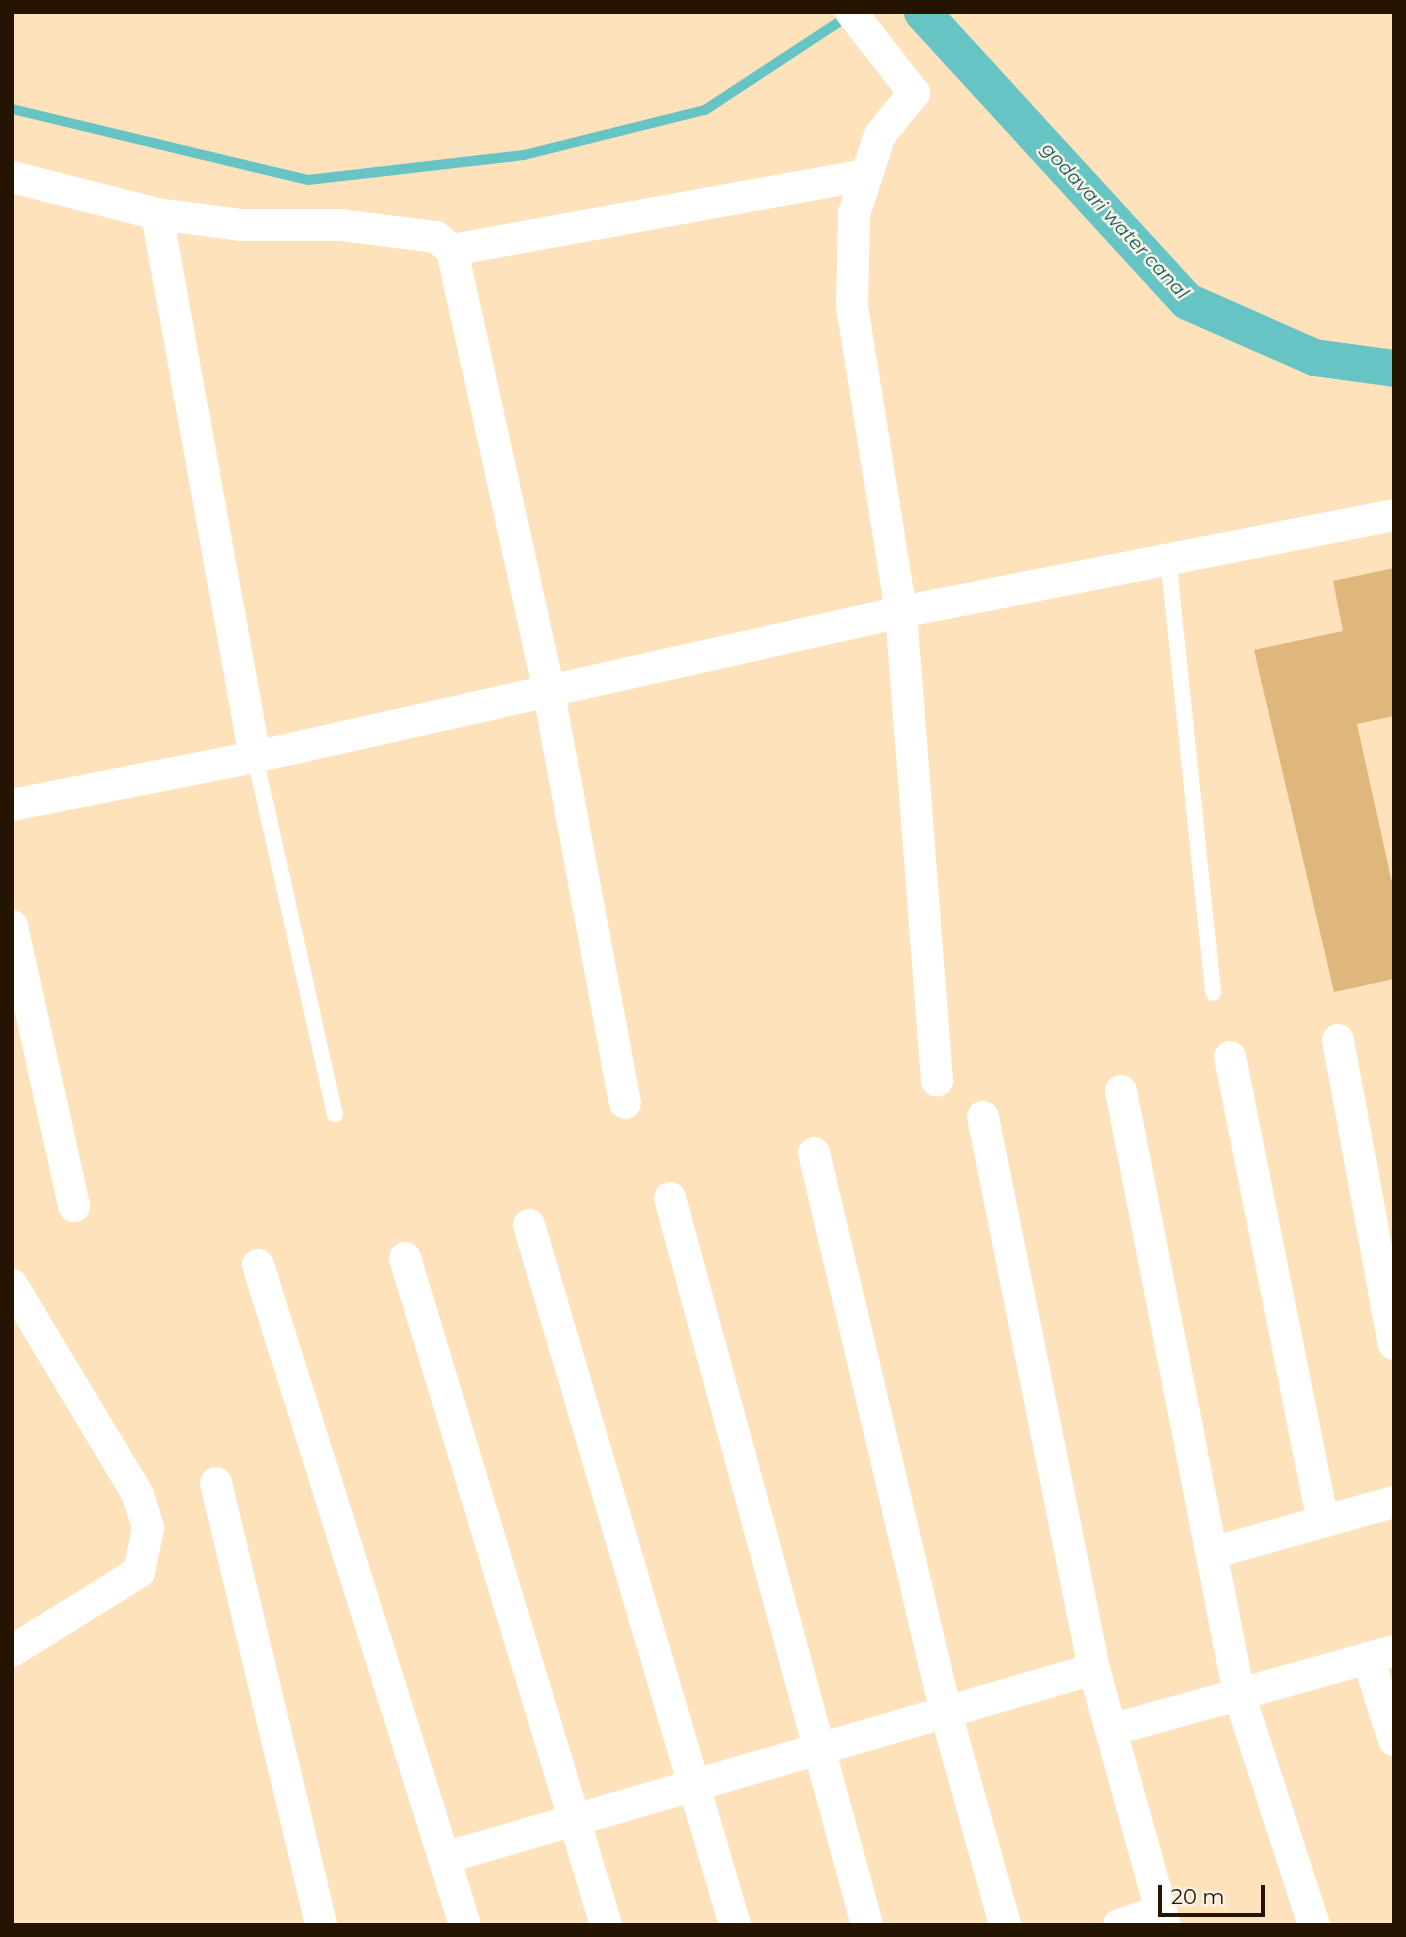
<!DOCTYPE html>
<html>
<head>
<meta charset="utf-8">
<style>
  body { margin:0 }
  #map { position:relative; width:1406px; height:1937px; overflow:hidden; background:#fde2bb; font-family:Montserrat,sans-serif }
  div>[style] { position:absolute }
  .stream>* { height:10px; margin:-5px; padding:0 5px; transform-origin:5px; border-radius:5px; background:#67c4c4 }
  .canal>* { height:37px; margin:-18.5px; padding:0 18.5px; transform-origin:18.5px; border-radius:18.5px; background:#67c4c4 }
  .building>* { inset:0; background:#dfb77c }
  .service>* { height:16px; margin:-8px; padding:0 8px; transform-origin:8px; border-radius:8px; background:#fff }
  .minor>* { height:32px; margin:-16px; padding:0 16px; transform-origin:16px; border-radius:16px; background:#fff }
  span { translate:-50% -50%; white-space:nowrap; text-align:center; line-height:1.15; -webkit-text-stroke:5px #fbf2e5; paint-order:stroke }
  .water-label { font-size:19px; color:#106061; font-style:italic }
  .frame { position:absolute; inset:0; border:14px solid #251500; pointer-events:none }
  .scale { position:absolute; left:1158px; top:1885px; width:107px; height:32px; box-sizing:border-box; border:4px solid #251500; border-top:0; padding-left:9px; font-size:21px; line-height:24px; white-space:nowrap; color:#251500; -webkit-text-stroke:5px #fbf2e5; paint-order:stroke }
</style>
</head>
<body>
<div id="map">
  <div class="stream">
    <div style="left:12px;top:109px;width:304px;rotate:13.5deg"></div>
    <div style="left:308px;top:180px;width:217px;rotate:-6.6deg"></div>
    <div style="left:524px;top:155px;width:187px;rotate:-14deg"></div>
    <div style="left:705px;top:110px;width:175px;rotate:-33.3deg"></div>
  </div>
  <div class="canal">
    <div style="left:922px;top:12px;width:392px;rotate:47.5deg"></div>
    <div style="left:1187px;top:301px;width:139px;rotate:23.8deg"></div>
    <div style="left:1314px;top:357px;width:81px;rotate:7.8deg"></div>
  </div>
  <div class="building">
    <div style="clip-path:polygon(1394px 568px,1394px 716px,1357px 724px,1394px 892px,1394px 979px,1334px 992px,1254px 650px,1343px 631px,1333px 581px)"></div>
  </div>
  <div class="service">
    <div style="left:1168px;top:556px;width:439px;rotate:84.1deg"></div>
    <div style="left:255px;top:757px;width:366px;rotate:77.4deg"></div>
  </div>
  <div class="minor">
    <div style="left:851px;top:12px;width:103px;rotate:52.1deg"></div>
    <div style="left:914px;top:93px;width:54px;rotate:129deg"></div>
    <div style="left:880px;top:135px;width:83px;rotate:108.2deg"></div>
    <div style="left:854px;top:214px;width:92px;rotate:91.2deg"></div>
    <div style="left:852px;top:306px;width:310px;rotate:80.9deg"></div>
    <div style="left:901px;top:612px;width:470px;rotate:85.6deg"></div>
    <div style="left:12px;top:177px;width:150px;rotate:14.3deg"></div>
    <div style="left:157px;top:214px;width:84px;rotate:7.5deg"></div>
    <div style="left:240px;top:225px;width:101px"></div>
    <div style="left:341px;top:225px;width:96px;rotate:7.2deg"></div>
    <div style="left:436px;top:237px;width:21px;rotate:39deg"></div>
    <div style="left:452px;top:250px;width:448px;rotate:77.6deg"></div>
    <div style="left:548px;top:688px;width:422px;rotate:79.5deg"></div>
    <div style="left:157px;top:214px;width:552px;rotate:79.77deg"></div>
    <div style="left:452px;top:250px;width:421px;rotate:-10.3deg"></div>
    <div style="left:12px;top:805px;width:248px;rotate:-11.2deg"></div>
    <div style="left:255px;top:757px;width:662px;rotate:-12.65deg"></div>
    <div style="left:901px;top:612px;width:502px;rotate:-11.13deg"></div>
    <div style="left:12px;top:926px;width:287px;rotate:77.5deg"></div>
    <div style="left:1338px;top:1040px;width:309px;rotate:79.6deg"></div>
    <div style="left:1230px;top:1057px;width:474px;rotate:78.7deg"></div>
    <div style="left:1121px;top:1091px;width:614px;rotate:78.93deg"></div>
    <div style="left:1239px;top:1694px;width:243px;rotate:72deg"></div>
    <div style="left:814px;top:1153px;width:575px;rotate:76.74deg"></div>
    <div style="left:946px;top:1713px;width:220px;rotate:74.4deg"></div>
    <div style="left:670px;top:1198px;width:753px;rotate:74.84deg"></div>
    <div style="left:529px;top:1225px;width:730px;rotate:73.6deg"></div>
    <div style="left:405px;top:1258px;width:697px;rotate:73.23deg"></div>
    <div style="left:258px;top:1265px;width:692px;rotate:72.59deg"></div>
    <div style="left:12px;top:1285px;width:245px;rotate:59deg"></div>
    <div style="left:138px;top:1495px;width:34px;rotate:73deg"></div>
    <div style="left:148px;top:1528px;width:45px;rotate:101.6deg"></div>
    <div style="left:139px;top:1572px;width:150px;rotate:148.1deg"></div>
    <div style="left:216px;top:1483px;width:454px;rotate:76.6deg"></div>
    <div style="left:1212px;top:1553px;width:189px;rotate:-15.7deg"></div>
    <div style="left:1368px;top:1658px;width:86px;rotate:72.4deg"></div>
    <div style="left:1094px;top:1669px;width:266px;rotate:74.5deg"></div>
    <div style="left:1111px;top:1730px;width:294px;rotate:-15.6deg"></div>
    <div style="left:444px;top:1858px;width:677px;rotate:-16.21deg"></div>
    <div style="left:1094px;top:1669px;width:563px;rotate:-101.37deg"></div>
    <div style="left:1119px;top:1925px;width:44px;rotate:-18.4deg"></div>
  </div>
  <div class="water-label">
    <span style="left:1115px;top:221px;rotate:47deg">godavari water canal</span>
  </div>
  <div class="frame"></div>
  <div class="scale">20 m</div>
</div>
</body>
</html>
